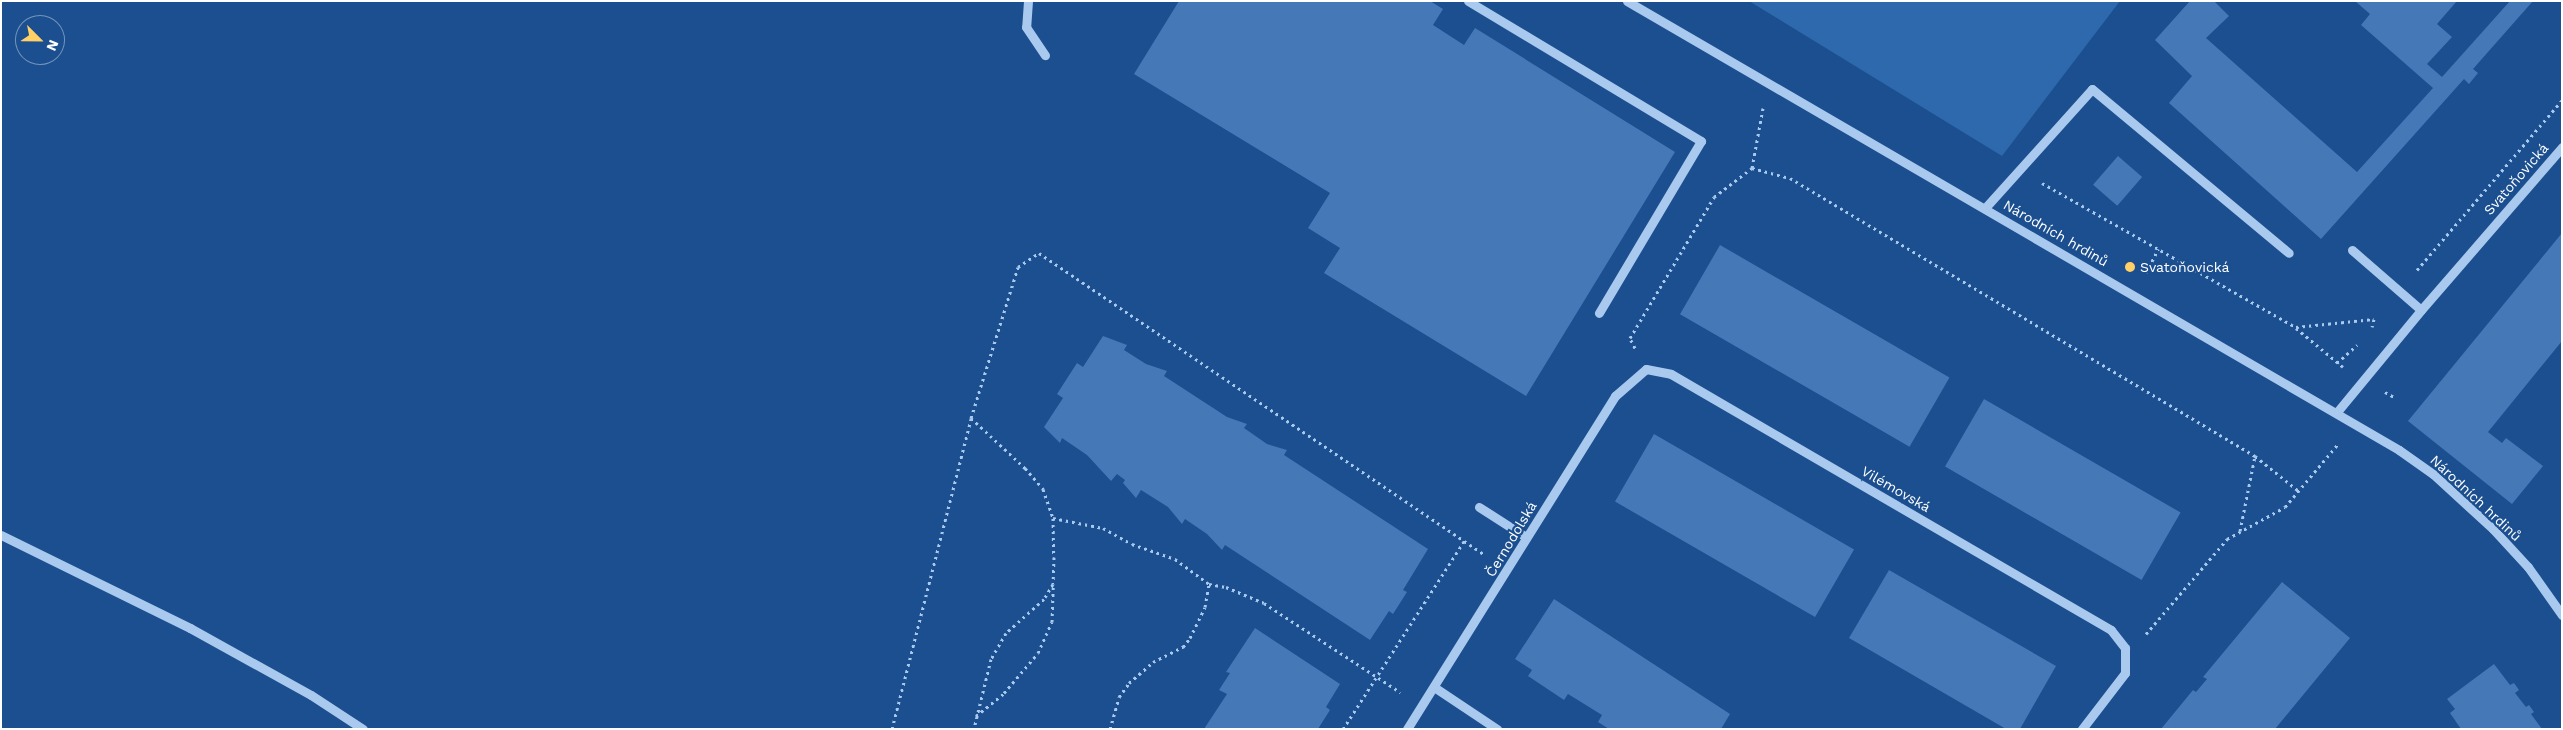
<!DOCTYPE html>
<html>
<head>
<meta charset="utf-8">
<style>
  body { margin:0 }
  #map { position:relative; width:2563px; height:730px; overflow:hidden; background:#1b4f8f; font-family:"Work Sans",sans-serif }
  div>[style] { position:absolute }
  .green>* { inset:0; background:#2e69ad }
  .building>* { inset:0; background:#4478b7; transform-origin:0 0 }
  .path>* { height:3px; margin-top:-1.5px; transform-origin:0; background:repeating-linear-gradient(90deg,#a9c9ee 0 2.5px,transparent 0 6.5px) }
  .minor>* { height:9px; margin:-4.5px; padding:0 4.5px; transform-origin:4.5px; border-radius:4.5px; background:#a9c9ee }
  .dots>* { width:14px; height:14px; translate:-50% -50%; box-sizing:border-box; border:2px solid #1b4f8f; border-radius:50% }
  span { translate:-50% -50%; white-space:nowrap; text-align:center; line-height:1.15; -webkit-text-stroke:4.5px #1b4f8f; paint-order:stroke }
  .street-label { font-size:14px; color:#fff }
  .poi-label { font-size:14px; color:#fff }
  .left { translate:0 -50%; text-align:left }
  .frame { position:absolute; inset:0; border:2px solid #fff; pointer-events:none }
  .north { position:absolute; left:15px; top:15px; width:50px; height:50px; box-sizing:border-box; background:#1b4f8f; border:1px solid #7695bc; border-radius:50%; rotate:113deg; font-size:14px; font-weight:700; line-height:20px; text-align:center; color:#fff }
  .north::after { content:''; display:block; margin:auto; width:18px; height:22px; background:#ffd166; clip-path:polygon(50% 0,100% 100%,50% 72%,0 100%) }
</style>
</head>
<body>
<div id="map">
  <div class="green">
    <div style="clip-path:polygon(1749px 1px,2120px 1px,2002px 156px)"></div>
  </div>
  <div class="building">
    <div style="clip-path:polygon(1179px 1px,1430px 1px,1443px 9px,1433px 25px,1464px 45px,1475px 28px,1675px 152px,1526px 396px,1324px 273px,1340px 248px,1308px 228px,1330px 193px,1134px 74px)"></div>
    <div style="clip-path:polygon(2190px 1px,2214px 1px,2229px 16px,2206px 38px,2357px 172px,2433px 88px,2361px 25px,2370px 14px,2355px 1px,2457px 1px,2437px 24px,2452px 37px,2427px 64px,2442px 77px,2510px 1px,2533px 1px,2473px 69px,2478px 73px,2469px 84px,2464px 79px,2321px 239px,2169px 103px,2192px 76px,2155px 40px)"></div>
    <div style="left:2118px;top:156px;width:32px;height:38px;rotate:41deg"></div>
    <div style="clip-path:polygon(2562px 233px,2562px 341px,2488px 432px,2502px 443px,2506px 438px,2543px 466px,2512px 504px,2408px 421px)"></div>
    <div style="left:1720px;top:245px;width:265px;height:80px;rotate:30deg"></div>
    <div style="clip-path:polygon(1103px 336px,1127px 345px,1124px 350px,1146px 364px,1167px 371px,1164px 376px,1227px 417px,1247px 424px,1244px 428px,1267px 444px,1287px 450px,1284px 455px,1428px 549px,1403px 590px,1407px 592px,1393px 614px,1389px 611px,1370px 640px,1225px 545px,1222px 550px,1207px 534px,1185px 519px,1182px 524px,1168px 507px,1141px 490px,1136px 498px,1123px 483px,1125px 480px,1117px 474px,1111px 481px,1087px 455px,1062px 438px,1060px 443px,1044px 427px,1063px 398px,1057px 394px,1077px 363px,1083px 367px)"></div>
    <div style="left:1984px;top:399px;width:227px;height:78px;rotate:30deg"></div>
    <div style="left:1654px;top:434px;width:231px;height:78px;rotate:30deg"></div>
    <div style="clip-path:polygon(1889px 570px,2056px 666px,2020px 729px,2006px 729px,1849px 638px)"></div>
    <div style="clip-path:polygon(2282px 582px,2350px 638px,2275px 729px,2161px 729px,2193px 690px,2196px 692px,2207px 679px,2203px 677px)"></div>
    <div style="clip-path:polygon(1554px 599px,1730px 714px,1721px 729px,1609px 729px,1598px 722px,1602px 715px,1568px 694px,1564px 700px,1528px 676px,1532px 670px,1515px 659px)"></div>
    <div style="clip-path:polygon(1255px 628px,1340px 684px,1326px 707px,1330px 710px,1318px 729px,1204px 729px,1227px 694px,1219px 690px,1230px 673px,1226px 672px)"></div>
    <div style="clip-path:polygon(2494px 664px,2510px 685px,2514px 683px,2519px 690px,2515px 693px,2526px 707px,2529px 705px,2534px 712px,2531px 714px,2542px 729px,2461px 729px,2450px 713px,2455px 709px,2447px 699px)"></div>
  </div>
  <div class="path">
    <div style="left:1752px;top:168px;width:39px;rotate:15deg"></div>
    <div style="left:1790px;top:178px;width:542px;rotate:30.87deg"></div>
    <div style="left:2255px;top:456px;width:58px;rotate:38.7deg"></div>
    <div style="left:2042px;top:183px;width:292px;rotate:29.6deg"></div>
    <div style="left:2296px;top:327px;width:78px;rotate:-5.9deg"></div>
    <div style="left:2374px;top:319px;width:8px;rotate:104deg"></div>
    <div style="left:2417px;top:270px;width:223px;rotate:-49.5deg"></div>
    <div style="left:2146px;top:273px;width:27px;rotate:-63deg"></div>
    <div style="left:2296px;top:328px;width:61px;rotate:39.7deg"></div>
    <div style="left:1635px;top:348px;width:11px;rotate:-117deg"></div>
    <div style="left:1630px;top:338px;width:164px;rotate:-59.2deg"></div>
    <div style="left:1714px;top:197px;width:48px;rotate:-37.3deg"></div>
    <div style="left:1752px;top:168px;width:61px;rotate:-79.6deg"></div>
    <div style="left:2337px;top:363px;width:27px;rotate:-42deg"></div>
    <div style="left:2385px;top:392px;width:10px;rotate:29deg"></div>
    <div style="left:971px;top:418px;width:74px;rotate:42.8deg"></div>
    <div style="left:1025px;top:468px;width:28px;rotate:49deg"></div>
    <div style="left:1043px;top:489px;width:31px;rotate:71deg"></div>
    <div style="left:1053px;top:518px;width:39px;rotate:89deg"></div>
    <div style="left:1054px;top:557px;width:27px;rotate:92deg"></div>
    <div style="left:1053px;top:584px;width:17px;rotate:121deg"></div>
    <div style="left:1044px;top:599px;width:51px;rotate:138.2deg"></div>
    <div style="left:1006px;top:633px;width:30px;rotate:120deg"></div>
    <div style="left:991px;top:659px;width:72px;rotate:103.7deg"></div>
    <div style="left:1053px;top:518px;width:51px;rotate:11.3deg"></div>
    <div style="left:1103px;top:528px;width:33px;rotate:29deg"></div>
    <div style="left:1132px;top:544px;width:46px;rotate:19.2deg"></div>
    <div style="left:1175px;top:559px;width:42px;rotate:36.3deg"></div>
    <div style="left:1209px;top:584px;width:17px;rotate:10deg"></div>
    <div style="left:1226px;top:587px;width:41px;rotate:22.8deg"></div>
    <div style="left:1264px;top:603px;width:163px;rotate:33.2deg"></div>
    <div style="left:2240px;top:531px;width:76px;rotate:-78.7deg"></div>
    <div style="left:2146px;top:634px;width:125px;rotate:-49.5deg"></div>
    <div style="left:2227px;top:539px;width:66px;rotate:-28.9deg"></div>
    <div style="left:2285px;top:507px;width:82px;rotate:-49.9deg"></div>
    <div style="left:976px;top:716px;width:36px;rotate:-39deg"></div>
    <div style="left:1004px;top:693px;width:52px;rotate:-49.6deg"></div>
    <div style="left:1038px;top:653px;width:34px;rotate:-66deg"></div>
    <div style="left:1052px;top:622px;width:38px;rotate:-88deg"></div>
    <div style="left:892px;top:729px;width:321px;rotate:-75.7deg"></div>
    <div style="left:971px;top:418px;width:158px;rotate:-72.7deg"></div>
    <div style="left:1018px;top:267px;width:25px;rotate:-34deg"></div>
    <div style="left:1039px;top:253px;width:539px;rotate:34.1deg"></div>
    <div style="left:1110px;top:729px;width:33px;rotate:-74deg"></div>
    <div style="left:1119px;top:697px;width:17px;rotate:-54deg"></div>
    <div style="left:1129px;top:683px;width:32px;rotate:-41deg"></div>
    <div style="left:1153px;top:662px;width:34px;rotate:-27deg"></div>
    <div style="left:1183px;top:647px;width:11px;rotate:-52deg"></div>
    <div style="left:1190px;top:638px;width:34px;rotate:-64deg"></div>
    <div style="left:1205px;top:607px;width:23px;rotate:-80deg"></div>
    <div style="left:1343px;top:729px;width:224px;rotate:-57.2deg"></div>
  </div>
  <div class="minor">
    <div style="left:1028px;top:1px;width:26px;rotate:94deg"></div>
    <div style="left:1026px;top:27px;width:34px;rotate:56deg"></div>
    <div style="left:1468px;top:1px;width:272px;rotate:31deg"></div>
    <div style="left:1701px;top:141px;width:200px;rotate:120.7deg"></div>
    <div style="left:1627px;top:1px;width:893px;rotate:30.18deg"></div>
    <div style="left:2399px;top:450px;width:42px;rotate:35.2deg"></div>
    <div style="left:2433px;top:474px;width:81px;rotate:42.5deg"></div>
    <div style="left:2493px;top:529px;width:52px;rotate:47.4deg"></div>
    <div style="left:2528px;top:567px;width:59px;rotate:54.7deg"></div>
    <div style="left:1985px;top:208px;width:160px;rotate:-48deg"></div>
    <div style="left:2092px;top:89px;width:256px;rotate:39.8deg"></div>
    <div style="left:2352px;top:250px;width:91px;rotate:41deg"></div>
    <div style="left:2337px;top:412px;width:132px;rotate:-50.5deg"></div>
    <div style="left:2421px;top:310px;width:216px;rotate:-49.1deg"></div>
    <div style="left:1479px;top:507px;width:56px;rotate:32.6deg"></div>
    <div style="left:1px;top:535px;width:211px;rotate:26.2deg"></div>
    <div style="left:190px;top:628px;width:138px;rotate:29deg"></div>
    <div style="left:311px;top:695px;width:62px;rotate:33.2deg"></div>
    <div style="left:1434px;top:687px;width:76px;rotate:33.7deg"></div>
    <div style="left:1407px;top:729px;width:393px;rotate:-58deg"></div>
    <div style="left:1615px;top:396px;width:41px;rotate:-41.1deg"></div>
    <div style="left:1646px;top:369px;width:25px;rotate:11deg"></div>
    <div style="left:1671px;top:374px;width:509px;rotate:30.19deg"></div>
    <div style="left:2111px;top:630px;width:23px;rotate:52deg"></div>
    <div style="left:2125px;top:648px;width:25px;rotate:90deg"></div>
    <div style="left:2125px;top:673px;width:71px;rotate:127.5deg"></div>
  </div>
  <div class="dots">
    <div style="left:2130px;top:267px;background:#ffd166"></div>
  </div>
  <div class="street-label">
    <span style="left:2516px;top:179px;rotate:-49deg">Svatoňovická</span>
    <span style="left:2056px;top:233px;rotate:30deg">Národních hrdinů</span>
    <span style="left:1896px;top:489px;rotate:30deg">Vilémovská</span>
    <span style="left:2476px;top:498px;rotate:43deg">Národních hrdinů</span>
    <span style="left:1511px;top:539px;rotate:-59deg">Černodolská</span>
  </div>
  <div class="poi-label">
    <span class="left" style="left:2140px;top:267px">Svatoňovická</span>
  </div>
  <div class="frame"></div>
  <div class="north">N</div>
</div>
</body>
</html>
